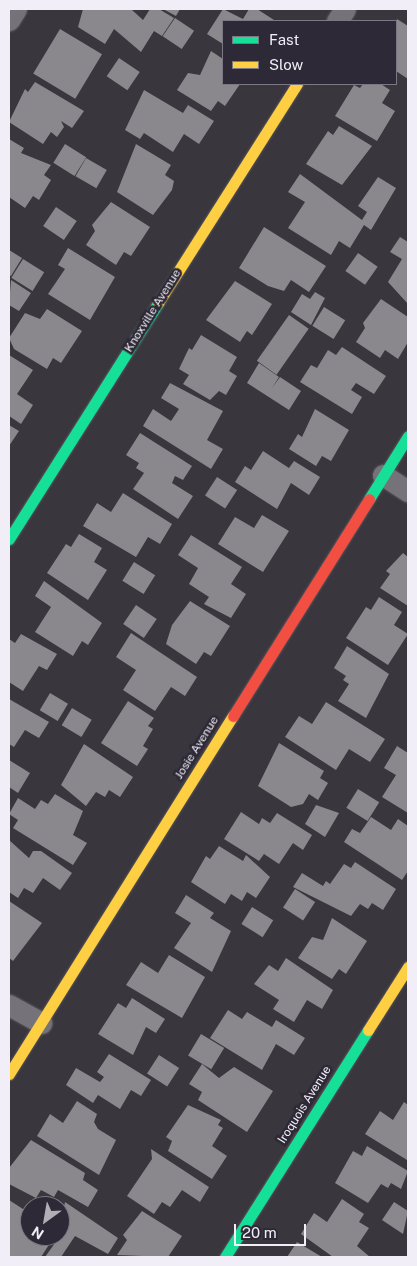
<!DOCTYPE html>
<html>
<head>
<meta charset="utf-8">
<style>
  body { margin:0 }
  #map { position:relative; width:417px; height:1266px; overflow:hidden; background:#39363d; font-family:"Public Sans",sans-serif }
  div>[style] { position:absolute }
  .building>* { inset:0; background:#8a878d; transform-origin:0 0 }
  .roads { filter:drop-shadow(0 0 1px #57545b) drop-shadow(0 0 1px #57545b) }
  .street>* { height:21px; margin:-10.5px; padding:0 10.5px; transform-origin:10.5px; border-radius:10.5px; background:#757379 }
  .fast>* { height:11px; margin:-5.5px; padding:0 5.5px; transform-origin:5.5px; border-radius:5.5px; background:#16e098 }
  .slow>* { height:11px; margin:-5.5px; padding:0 5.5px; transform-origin:5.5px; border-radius:5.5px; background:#ffcf43 }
  .jam>* { height:11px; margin:-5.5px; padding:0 5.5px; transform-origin:5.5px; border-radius:5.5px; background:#f24e42 }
  span { translate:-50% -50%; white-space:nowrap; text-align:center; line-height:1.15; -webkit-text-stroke:5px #2e2936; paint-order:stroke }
  .street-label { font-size:12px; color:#f1eef7 }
  .frame { position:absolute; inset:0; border:10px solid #f1eef7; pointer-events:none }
  .legend { position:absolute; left:222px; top:20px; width:175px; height:65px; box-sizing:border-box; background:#2e2936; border:1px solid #7c7883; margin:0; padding:6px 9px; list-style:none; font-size:15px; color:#f1eef7 }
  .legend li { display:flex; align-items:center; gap:10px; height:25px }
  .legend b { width:25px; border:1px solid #7c7883 }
  .north { position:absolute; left:20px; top:1196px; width:50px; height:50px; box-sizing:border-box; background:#2e2936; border:1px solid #7c7883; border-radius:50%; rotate:212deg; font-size:14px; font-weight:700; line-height:20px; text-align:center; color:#f1eef7 }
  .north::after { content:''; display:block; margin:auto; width:18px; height:22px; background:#b1aeb6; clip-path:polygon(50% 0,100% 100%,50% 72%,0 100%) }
  .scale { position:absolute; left:234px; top:1224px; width:72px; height:22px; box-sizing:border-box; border:2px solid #f1eef7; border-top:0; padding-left:6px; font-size:15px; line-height:18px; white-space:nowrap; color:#f1eef7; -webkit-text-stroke:4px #2e2936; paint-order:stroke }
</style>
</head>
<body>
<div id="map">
  <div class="building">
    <div style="clip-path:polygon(83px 9px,131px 9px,143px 20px,150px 9px,159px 9px,174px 18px,162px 36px,154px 31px,141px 52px,114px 29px,105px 44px,78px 27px)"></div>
    <div style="clip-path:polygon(163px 9px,180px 9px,176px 16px)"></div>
    <div style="clip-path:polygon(223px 9px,243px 19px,249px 9px,257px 9px,274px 20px,223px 21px,223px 44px,207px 34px)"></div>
    <div style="left:175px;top:18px;width:23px;height:22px;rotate:34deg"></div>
    <div style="clip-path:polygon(397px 19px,408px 26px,408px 79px,396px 71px)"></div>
    <div style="left:60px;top:29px;width:49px;height:52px;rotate:31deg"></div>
    <div style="clip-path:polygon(211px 51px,223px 59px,223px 84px,240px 84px,225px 106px,218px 101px,211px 111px,177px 90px,188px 73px,200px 75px)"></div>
    <div style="left:119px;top:58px;width:25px;height:22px;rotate:34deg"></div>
    <div style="clip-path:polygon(35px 82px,84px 111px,72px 128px,61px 121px,64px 127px,57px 137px,51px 132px,43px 144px,9px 122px,25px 89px,28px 92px)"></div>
    <div style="clip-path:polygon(363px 84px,381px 84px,390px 90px,382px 103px,395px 111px,377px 141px,335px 116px,354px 85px,360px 88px)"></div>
    <div style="clip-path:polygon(144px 90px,183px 113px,188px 105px,214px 121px,199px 144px,184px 134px,173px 152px,144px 133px,140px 139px,125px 130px)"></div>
    <div style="clip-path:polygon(339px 126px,372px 146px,342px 185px,306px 164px,328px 131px,333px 135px)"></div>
    <div style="clip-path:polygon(9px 139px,24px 148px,21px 153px,51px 165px,44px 175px,51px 180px,39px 200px,33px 196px,25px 208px,9px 197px)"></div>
    <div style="left:65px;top:144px;width:25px;height:22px;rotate:32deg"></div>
    <div style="clip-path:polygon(136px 144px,171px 165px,165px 175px,174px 181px,172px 190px,153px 215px,117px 192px)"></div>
    <div style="left:86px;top:158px;width:24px;height:21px;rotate:30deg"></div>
    <div style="clip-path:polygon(300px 174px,362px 220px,367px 212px,358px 206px,378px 177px,396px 188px,371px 230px,364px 225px,350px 248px,339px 241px,331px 255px,288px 228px,305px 202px,288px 192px)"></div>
    <div style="clip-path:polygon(111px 202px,150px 227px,131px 256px,124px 252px,116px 265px,86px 245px,95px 231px,92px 225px)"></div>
    <div style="left:56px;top:207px;width:25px;height:23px;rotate:34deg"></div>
    <div style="clip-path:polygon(264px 227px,326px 266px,309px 292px,291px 280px,284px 291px,268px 286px,239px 268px)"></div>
    <div style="clip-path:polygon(400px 237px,408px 242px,408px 304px,388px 282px,402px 259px,390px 252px)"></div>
    <div style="clip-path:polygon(68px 248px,115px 277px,90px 320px,48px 294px,65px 269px,58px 265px)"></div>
    <div style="clip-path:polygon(9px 250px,22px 258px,11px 276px,9px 275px)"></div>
    <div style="left:358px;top:253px;width:24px;height:22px;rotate:35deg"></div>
    <div style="left:23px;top:259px;width:25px;height:22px;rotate:32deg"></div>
    <div style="clip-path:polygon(11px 280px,31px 293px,19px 311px,9px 305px)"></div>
    <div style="clip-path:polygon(235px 281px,272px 304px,252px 335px,247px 331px,240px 342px,206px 320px)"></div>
    <div style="clip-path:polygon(315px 292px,325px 298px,311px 325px,291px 312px,302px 294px,310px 299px)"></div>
    <div style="clip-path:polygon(381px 299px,408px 317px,408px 342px,398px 359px,385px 350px,380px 358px,356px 342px,365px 328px,363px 323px)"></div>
    <div style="left:324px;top:307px;width:25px;height:22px;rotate:32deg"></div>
    <div style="clip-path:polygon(47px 309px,82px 331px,61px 363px,53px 358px,47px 369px,14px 349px,9px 338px,25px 313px,40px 319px)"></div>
    <div style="left:289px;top:315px;width:24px;height:56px;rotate:35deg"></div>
    <div style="clip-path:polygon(201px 335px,237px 357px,229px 371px,237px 376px,226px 395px,219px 391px,210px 400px,183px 384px,189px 375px,179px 369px,189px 348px,192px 350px)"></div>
    <div style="clip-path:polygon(342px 347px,386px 376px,374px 394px,356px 383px,351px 390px,362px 397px,352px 414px,300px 382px,311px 365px,317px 368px,328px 350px,336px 355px)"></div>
    <div style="clip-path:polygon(9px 355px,33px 370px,17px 394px,33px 405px,21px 424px,9px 416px)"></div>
    <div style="clip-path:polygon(259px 363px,279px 377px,272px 388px,280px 377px,301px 391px,289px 410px,247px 383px)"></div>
    <div style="clip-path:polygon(170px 383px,223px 411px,207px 440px,223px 449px,211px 469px,143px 426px,153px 409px,171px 421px,179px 409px,161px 398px)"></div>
    <div style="clip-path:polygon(315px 409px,349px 430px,331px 461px,322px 456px,316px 466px,289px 449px,298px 434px,302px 437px)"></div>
    <div style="clip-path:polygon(9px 425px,19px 431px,9px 446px)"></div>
    <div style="clip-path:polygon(140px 433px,192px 466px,183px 480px,175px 476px,172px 483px,193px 496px,178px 519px,133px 489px,144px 473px,136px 468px,139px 463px,126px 455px)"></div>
    <div style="clip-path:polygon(263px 451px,289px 468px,294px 461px,320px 477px,309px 495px,291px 483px,277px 509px,235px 482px,245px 466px,251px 470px)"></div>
    <div style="left:217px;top:477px;width:24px;height:22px;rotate:33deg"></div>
    <div style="clip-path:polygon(123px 493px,172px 524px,160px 544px,148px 537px,136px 557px,83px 526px,97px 503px,111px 512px)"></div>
    <div style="clip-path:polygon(262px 515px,289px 531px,263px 572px,218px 544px,235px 517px,254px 528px)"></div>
    <div style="clip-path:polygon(79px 534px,102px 548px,94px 562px,107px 570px,88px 600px,47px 573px,66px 544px,71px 547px)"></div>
    <div style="clip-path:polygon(191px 535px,242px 567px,231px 584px,246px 594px,231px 618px,204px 604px,209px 597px,189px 584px,198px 568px,178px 555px)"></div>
    <div style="clip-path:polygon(403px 553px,408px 557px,408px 606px,380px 588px,390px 574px,386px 571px)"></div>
    <div style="left:134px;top:562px;width:25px;height:22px;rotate:32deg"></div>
    <div style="clip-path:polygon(44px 581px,102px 623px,88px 645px,82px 641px,73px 656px,35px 632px,51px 607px,35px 596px)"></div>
    <div style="clip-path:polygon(379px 597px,402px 612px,394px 625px,408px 634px,388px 665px,346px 638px,366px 607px,371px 610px)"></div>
    <div style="clip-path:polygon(190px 601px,230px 626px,211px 656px,204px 652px,196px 664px,166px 644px,172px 625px)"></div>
    <div style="left:136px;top:605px;width:25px;height:23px;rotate:34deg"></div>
    <div style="clip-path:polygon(131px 633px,197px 677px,185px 696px,171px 687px,155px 711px,123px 690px,136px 670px,116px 657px)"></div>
    <div style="clip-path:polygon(21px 634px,57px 654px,47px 670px,39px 666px,23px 691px,9px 682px,9px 639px,15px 643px)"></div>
    <div style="clip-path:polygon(347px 646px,389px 674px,366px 718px,338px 701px,349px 684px,343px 680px,346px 676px,334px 668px)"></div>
    <div style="left:50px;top:693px;width:21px;height:20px;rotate:31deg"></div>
    <div style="clip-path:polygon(9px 699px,49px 722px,39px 738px,25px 730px,14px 747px,9px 744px)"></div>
    <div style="clip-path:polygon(128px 701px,154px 718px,148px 726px,153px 729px,143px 746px,148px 749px,137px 766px,101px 743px)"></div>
    <div style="clip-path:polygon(326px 702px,385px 739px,370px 762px,349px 749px,336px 770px,285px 737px,299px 716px,312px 724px)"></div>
    <div style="left:72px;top:708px;width:23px;height:20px;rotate:31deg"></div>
    <div style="clip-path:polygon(279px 743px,324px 771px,320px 778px,328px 783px,318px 800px,309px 794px,303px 804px,291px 807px,258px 786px)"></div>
    <div style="clip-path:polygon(84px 744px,133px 777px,120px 797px,109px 790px,105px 797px,96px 792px,86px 806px,61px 785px)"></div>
    <div style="clip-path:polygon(397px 746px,408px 753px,408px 813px,382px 797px,396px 775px,384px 768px)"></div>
    <div style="clip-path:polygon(9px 760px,30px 773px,18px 793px,9px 787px)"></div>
    <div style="left:358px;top:789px;width:25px;height:22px;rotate:32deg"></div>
    <div style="clip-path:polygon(55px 794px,83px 811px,73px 835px,87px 843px,73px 865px,13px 828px,18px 820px,9px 814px,18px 798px,35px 809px,41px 800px,48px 804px)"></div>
    <div style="clip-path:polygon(316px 805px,339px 813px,325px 837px,305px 824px)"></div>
    <div style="clip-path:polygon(241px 812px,259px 824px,262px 818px,270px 823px,277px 813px,312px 835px,303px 850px,293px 843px,279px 864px,264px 854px,259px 861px,224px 839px)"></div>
    <div style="clip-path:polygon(371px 817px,391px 830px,398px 819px,408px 826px,408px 871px,402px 880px,344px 842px,352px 829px,360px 833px)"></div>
    <div style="clip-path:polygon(9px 840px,29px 858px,33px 851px,41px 851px,72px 873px,60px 890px,43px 878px,33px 893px,24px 888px,18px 898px,9px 892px)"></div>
    <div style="clip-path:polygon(219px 846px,243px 861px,246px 855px,270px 877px,256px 898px,247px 892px,242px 901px,231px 894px,225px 904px,191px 882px,206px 856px,210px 859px)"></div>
    <div style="clip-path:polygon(355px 862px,396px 889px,383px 910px,372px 903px,368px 909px,360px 904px,351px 916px,293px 887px,302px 873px,323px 886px,326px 881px,330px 884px,344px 864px,351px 868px)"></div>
    <div style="left:295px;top:889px;width:24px;height:22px;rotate:33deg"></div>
    <div style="clip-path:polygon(186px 895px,214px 913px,210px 918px,231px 931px,212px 972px,174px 948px,191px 923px,175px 913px)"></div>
    <div style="clip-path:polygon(9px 901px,42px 923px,13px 961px,9px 958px)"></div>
    <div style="left:252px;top:907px;width:25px;height:20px;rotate:32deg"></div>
    <div style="clip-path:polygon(332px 918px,367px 941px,346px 974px,339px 969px,332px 979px,298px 958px,312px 937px,323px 940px)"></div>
    <div style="clip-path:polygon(169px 955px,205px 977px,182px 1018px,126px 985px,141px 962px,158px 973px)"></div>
    <div style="clip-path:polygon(286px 958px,333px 990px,322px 1009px,307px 1000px,294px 1022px,273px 1009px,279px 1000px,254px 984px,269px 965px,278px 971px)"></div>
    <div style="clip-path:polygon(132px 998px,165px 1019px,156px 1033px,146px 1027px,133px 1055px,98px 1034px,118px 1003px,126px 1008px)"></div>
    <div style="clip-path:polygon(228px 1010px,242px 1019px,247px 1012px,272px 1027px,276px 1020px,305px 1038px,294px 1055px,276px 1044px,262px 1070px,210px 1038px)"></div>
    <div style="left:201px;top:1034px;width:27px;height:25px;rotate:31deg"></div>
    <div style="clip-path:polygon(109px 1054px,151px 1080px,141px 1096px,131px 1090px,120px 1109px,98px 1095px,93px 1103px,66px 1085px,76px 1068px,100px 1082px,104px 1077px,97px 1072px)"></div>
    <div style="left:159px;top:1055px;width:24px;height:22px;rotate:33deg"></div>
    <div style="clip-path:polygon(202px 1064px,219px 1078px,234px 1067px,273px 1091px,247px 1132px,198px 1100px,202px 1092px,189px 1084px)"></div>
    <div style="clip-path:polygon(77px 1101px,97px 1114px,94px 1122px,98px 1129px,116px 1140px,99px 1175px,37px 1136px,50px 1114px,63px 1123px)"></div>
    <div style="clip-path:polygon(404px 1102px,408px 1105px,407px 1160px,365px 1134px,380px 1111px,393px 1120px)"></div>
    <div style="clip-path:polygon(188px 1105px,221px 1120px,218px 1125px,223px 1128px,212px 1146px,227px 1156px,212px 1179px,168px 1151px,172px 1141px,166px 1137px)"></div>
    <div style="clip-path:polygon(31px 1140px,85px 1173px,83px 1180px,98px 1190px,88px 1207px,58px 1190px,54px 1197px,41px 1190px,36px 1198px,9px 1184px,9px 1168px)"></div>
    <div style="clip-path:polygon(367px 1146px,408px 1171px,401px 1189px,391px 1183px,388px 1188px,381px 1184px,368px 1203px,335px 1183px,353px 1151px,362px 1156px)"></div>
    <div style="clip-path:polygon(151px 1149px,209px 1187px,200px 1202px,182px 1190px,170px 1207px,162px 1202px,154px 1214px,127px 1196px,152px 1159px)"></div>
    <div style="clip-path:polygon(342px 1199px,364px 1214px,359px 1222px,369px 1228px,357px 1246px,370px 1257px,333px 1257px,301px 1234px,314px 1213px,327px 1222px)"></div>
    <div style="clip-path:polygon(9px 1200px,26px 1211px,23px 1216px,30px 1221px,30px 1236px,54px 1237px,41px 1257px,9px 1256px)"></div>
    <div style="clip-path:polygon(65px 1202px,118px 1238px,108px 1254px,75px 1236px,61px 1257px,45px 1257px,65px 1229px,60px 1226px)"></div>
    <div style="clip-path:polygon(394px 1202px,408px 1211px,403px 1234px,382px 1220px)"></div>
    <div style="clip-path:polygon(142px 1211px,182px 1236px,168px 1257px,117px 1255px,127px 1240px,123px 1235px)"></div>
    <div style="clip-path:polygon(297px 1242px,322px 1257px,287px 1257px)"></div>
  </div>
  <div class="roads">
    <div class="street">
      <div style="left:9px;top:20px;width:13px;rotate:-58deg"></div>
      <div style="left:337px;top:21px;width:14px;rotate:-56deg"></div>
      <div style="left:383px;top:475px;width:30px;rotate:33deg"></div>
      <div style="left:9px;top:1005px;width:37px;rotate:29deg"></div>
    </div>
    <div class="fast">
      <div style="left:369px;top:499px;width:74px;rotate:-58.2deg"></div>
      <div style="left:9px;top:539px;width:279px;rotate:-57.7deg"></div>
      <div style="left:225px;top:1257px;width:268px;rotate:-57.8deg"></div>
    </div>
    <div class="slow">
      <div style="left:158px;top:303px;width:259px;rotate:-57.6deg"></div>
      <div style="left:368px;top:1030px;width:75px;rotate:-57.6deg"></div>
      <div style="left:9px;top:1074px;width:422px;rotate:-58deg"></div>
    </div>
    <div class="jam">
      <div style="left:233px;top:716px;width:256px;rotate:-57.9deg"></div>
    </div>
  </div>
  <div class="street-label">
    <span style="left:153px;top:311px;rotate:-58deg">Knoxville Avenue</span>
    <span style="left:197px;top:748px;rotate:-58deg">Josie Avenue</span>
    <span style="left:305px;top:1105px;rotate:-58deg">Iroquois Avenue</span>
  </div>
  <div class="frame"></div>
  <ul class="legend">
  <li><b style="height:6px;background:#16e098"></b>Fast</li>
  <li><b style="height:6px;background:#ffcf43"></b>Slow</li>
  </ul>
  <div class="north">N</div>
  <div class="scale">20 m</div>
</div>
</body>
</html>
